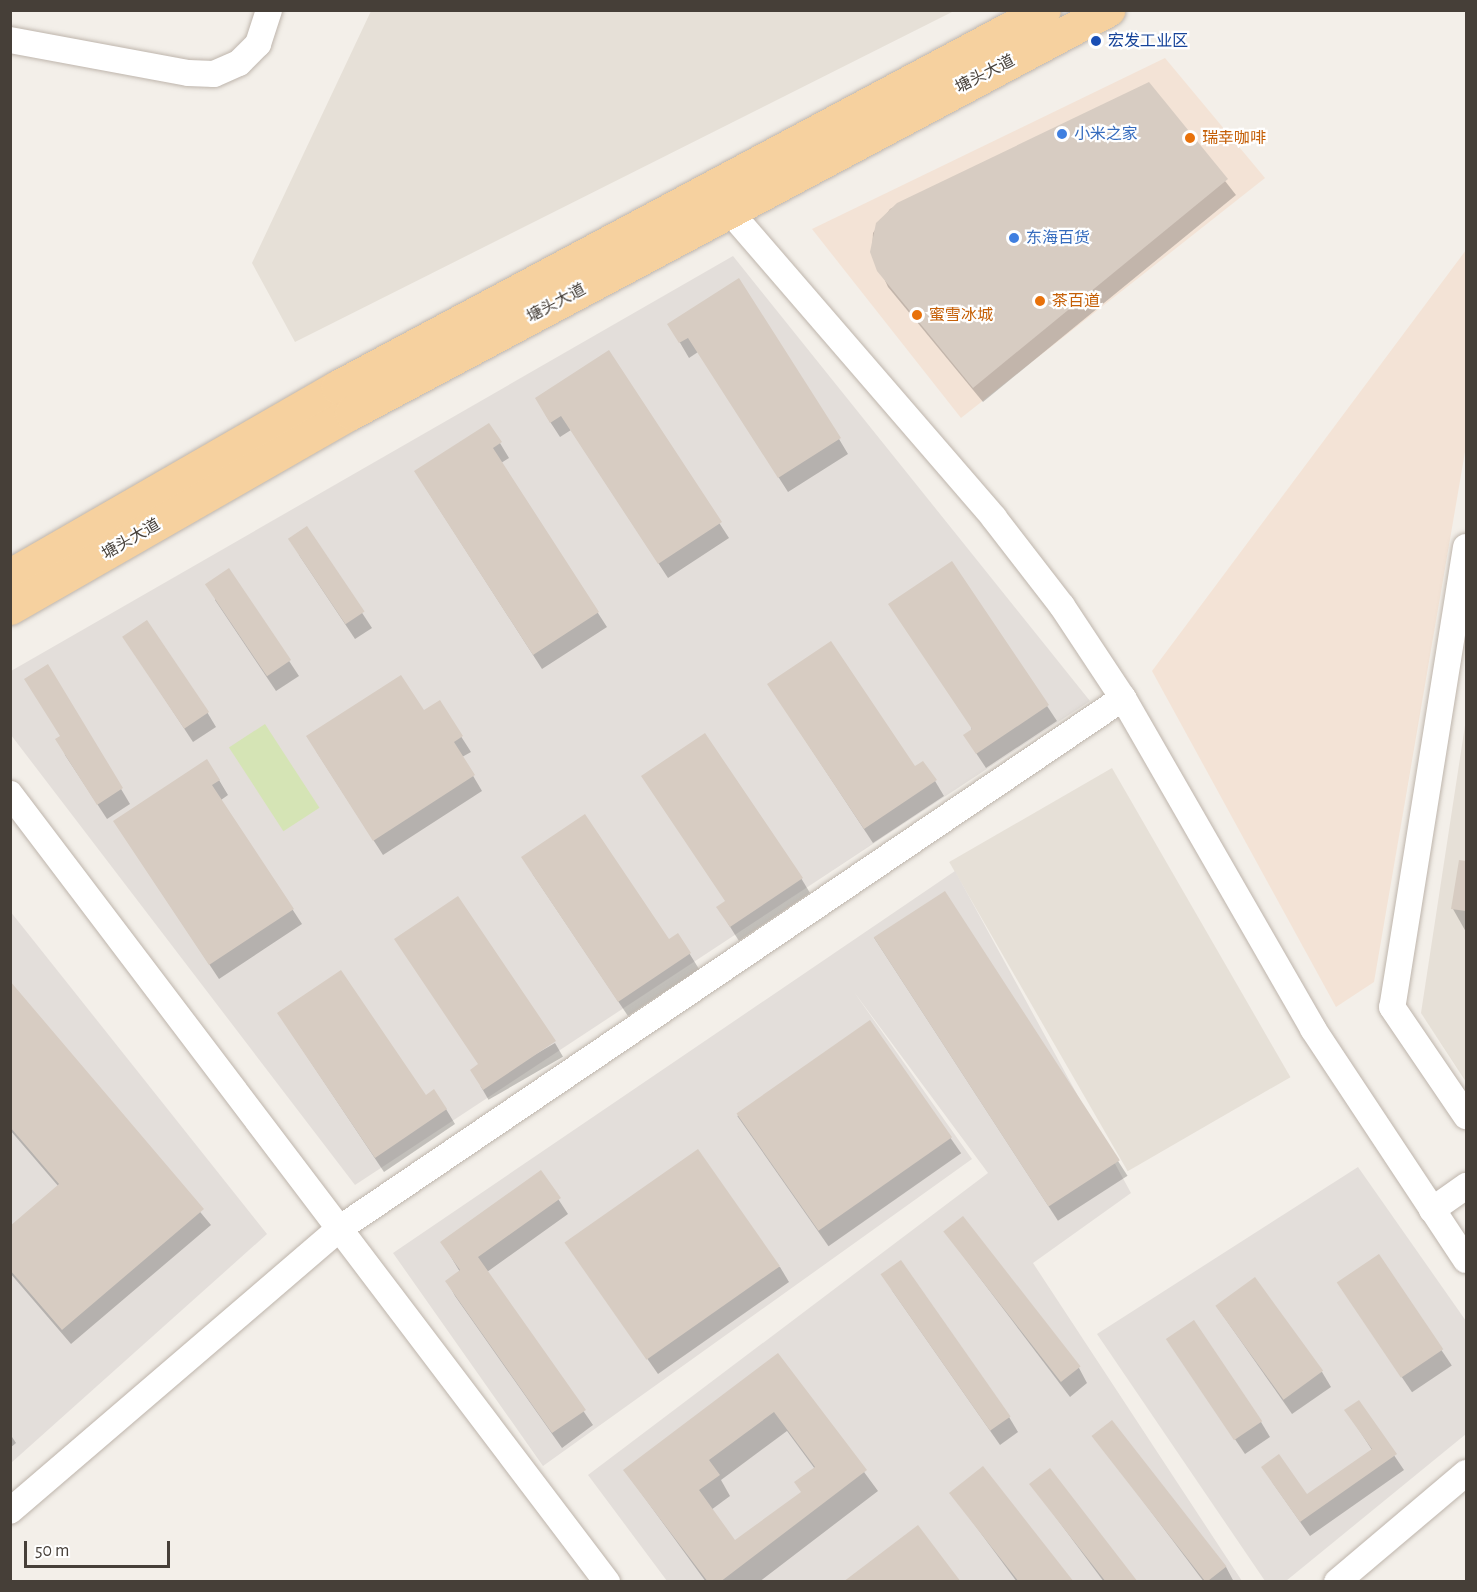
<!DOCTYPE html>
<html>
<head>
<meta charset="utf-8">
<style>
  body { margin:0 }
  #map { position:relative; width:1477px; height:1592px; overflow:hidden; background:#f3efe9; font-family:"Alegreya Sans","Noto Sans SC",sans-serif }
  div>[style] { position:absolute }
  .residential>* { inset:0; background:#e6e0d7; transform-origin:0 0 }
  .commercial>* { inset:0; background:#f3e3d6 }
  .industrial>* { inset:0; background:#e3deda }
  .green>* { inset:0; background:#d5e4b5; transform-origin:0 0 }
  .shadow>* { inset:0; background:#0003; transform-origin:0 0 }
  .building>* { inset:0; background:#d7ccc2; transform-origin:0 0 }
  .roads { filter:drop-shadow(0 0 2px #beb5ac) drop-shadow(0 0 2px #beb5ac) }
  .minor>* { height:26px; margin:-13px; padding:0 13px; transform-origin:13px; border-radius:13px; background:#fff }
  .major>* { height:33px; margin:-16.5px; padding:0 16.5px; transform-origin:16.5px; border-radius:16.5px; background:#f6d19f }
  .dots>* { width:16px; height:16px; translate:-50% -50%; box-sizing:border-box; border:3px solid #fff; border-radius:50% }
  span { translate:-50% -50%; white-space:nowrap; text-align:center; line-height:1.15; -webkit-text-stroke:4.5px #fff; paint-order:stroke }
  .transit-label { font-size:16px; color:#164399 }
  .left { translate:0 -50%; text-align:left }
  .street-label { font-size:16px; color:#463f38 }
  .shop-label { font-size:16px; color:#366cbe }
  .food-label { font-size:16px; color:#c56008 }
  .frame { position:absolute; inset:0; border:12px solid #463f38; pointer-events:none }
  .scale { position:absolute; left:24px; top:1541px; width:146px; height:27px; box-sizing:border-box; border:3px solid #463f38; border-top:0; padding-left:8px; font-size:18px; line-height:21px; white-space:nowrap; color:#463f38; -webkit-text-stroke:4px #fff; paint-order:stroke }
</style>
</head>
<body>
<div id="map">
  <div class="residential">
    <div style="clip-path:polygon(371px 11px,371px 10px,954px 11px,295px 342px,252px 263px)"></div>
    <div style="clip-path:polygon(1466px 719px,1466px 1082px,1421px 1013px)"></div>
    <div style="left:1112px;top:768px;width:357px;height:188px;rotate:60deg"></div>
  </div>
  <div class="commercial">
    <div style="clip-path:polygon(1165px 58px,1265px 178px,961px 418px,812px 229px)"></div>
    <div style="clip-path:polygon(1466px 250px,1466px 446px,1374px 982px,1336px 1007px,1152px 671px)"></div>
  </div>
  <div class="industrial">
    <div style="clip-path:polygon(733px 256px,1090px 701px,355px 1185px,11px 735px,11px 671px)"></div>
    <div style="clip-path:polygon(955px 871px,1131px 1193px,1033px 1263px,1242px 1581px,667px 1581px,588px 1475px,988px 1173px,854px 992px,972px 1159px,543px 1466px,393px 1253px)"></div>
    <div style="clip-path:polygon(10px 911px,267px 1234px,11px 1463px,10px 1463px)"></div>
    <div style="clip-path:polygon(1358px 1167px,1466px 1321px,1466px 1434px,1286px 1581px,1265px 1581px,1097px 1334px)"></div>
  </div>
  <div class="green">
    <div style="left:265px;top:724px;width:100px;height:43px;rotate:57deg"></div>
  </div>
  <div class="shadow">
    <div style="clip-path:polygon(1149px 84px,1236px 195px,983px 402px,888px 287px,872px 252px,873px 233px,890px 209px)"></div>
    <div style="clip-path:polygon(669px 324px,839px 439px,848px 454px,788px 492px,698px 352px,689px 358px)"></div>
    <div style="clip-path:polygon(608px 352px,729px 538px,668px 578px,571px 430px,560px 437px,545px 414px)"></div>
    <div style="clip-path:polygon(489px 425px,509px 458px,501px 463px,607px 627px,542px 669px,425px 487px)"></div>
    <div style="clip-path:polygon(307px 529px,372px 628px,355px 639px,299px 555px)"></div>
    <div style="clip-path:polygon(952px 563px,1057px 721px,986px 768px,974px 750px)"></div>
    <div style="clip-path:polygon(229px 570px,299px 676px,276px 691px,215px 600px)"></div>
    <div style="clip-path:polygon(124px 637px,207px 712px,216px 727px,193px 742px)"></div>
    <div style="clip-path:polygon(48px 666px,130px 804px,107px 819px,65px 755px)"></div>
    <div style="clip-path:polygon(769px 685px,935px 781px,944px 796px,873px 843px)"></div>
    <div style="clip-path:polygon(439px 702px,471px 752px,462px 757px,482px 791px,383px 855px,316px 751px,423px 712px)"></div>
    <div style="clip-path:polygon(219px 780px,228px 795px,221px 800px,302px 924px,219px 979px,124px 836px)"></div>
    <div style="clip-path:polygon(1460px 861px,1466px 862px,1466px 932px,1453px 909px)"></div>
    <div style="clip-path:polygon(532px 873px,669px 941px,678px 935px,699px 969px,628px 1016px)"></div>
    <div style="clip-path:polygon(801px 878px,810px 893px,739px 941px,727px 922px,726px 902px)"></div>
    <div style="left:944px;top:893px;width:337px;height:83px;rotate:57deg"></div>
    <div style="clip-path:polygon(10px 984px,211px 1225px,71px 1344px,10px 1273px,10px 1228px,59px 1187px,10px 1130px)"></div>
    <div style="left:870px;top:1023px;width:159px;height:162px;rotate:55deg"></div>
    <div style="clip-path:polygon(288px 1028px,425px 1097px,446px 1109px,455px 1124px,384px 1172px)"></div>
    <div style="left:555px;top:1043px;width:16px;height:86px;rotate:60deg"></div>
    <div style="clip-path:polygon(541px 1173px,568px 1214px,487px 1272px,593px 1425px,562px 1448px,455px 1296px,447px 1281px,460px 1272px,442px 1242px)"></div>
    <div style="clip-path:polygon(945px 1232px,1079px 1368px,1087px 1383px,1070px 1397px)"></div>
    <div style="clip-path:polygon(567px 1244px,780px 1267px,789px 1282px,658px 1374px)"></div>
    <div style="left:1378px;top:1256px;width:132px;height:48px;rotate:56deg"></div>
    <div style="clip-path:polygon(891px 1289px,1009px 1417px,1018px 1432px,1000px 1445px)"></div>
    <div style="clip-path:polygon(1217px 1307px,1322px 1372px,1331px 1387px,1292px 1414px)"></div>
    <div style="clip-path:polygon(1177px 1354px,1261px 1422px,1270px 1437px,1245px 1454px)"></div>
    <div style="clip-path:polygon(evenodd,778px 1355px,878px 1491px,759px 1582px,706px 1582px,625px 1471px,778px 1355px,787px 1431px,815px 1469px,802px 1493px,735px 1542px,711px 1510px,730px 1496px,721px 1480px,787px 1431px)"></div>
    <div style="clip-path:polygon(1358px 1402px,1404px 1470px,1310px 1536px,1272px 1482px,1307px 1496px,1372px 1450px,1346px 1410px)"></div>
    <div style="clip-path:polygon(10px 1434px,16px 1443px,10px 1448px)"></div>
    <div style="clip-path:polygon(1094px 1436px,1226px 1567px,1234px 1582px,1204px 1582px)"></div>
    <div style="clip-path:polygon(1031px 1484px,1136px 1582px,1104px 1582px)"></div>
    <div style="clip-path:polygon(951px 1493px,1072px 1582px,1017px 1582px)"></div>
  </div>
  <div class="building">
    <div style="clip-path:polygon(1149px 82px,1228px 179px,973px 388px,877px 271px,870px 252px,876px 223px,897px 203px)"></div>
    <div style="clip-path:polygon(739px 278px,841px 438px,778px 478px,688px 338px,679px 343px,667px 324px)"></div>
    <div style="clip-path:polygon(609px 350px,722px 522px,658px 564px,561px 416px,550px 423px,535px 398px)"></div>
    <div style="clip-path:polygon(489px 423px,502px 442px,493px 448px,599px 612px,533px 655px,414px 471px)"></div>
    <div style="left:307px;top:526px;width:103px;height:23px;rotate:56deg"></div>
    <div style="clip-path:polygon(952px 561px,1049px 705px,976px 754px,963px 735px,972px 729px,888px 604px)"></div>
    <div style="left:229px;top:568px;width:111px;height:29px;rotate:56deg"></div>
    <div style="left:147px;top:620px;width:111px;height:30px;rotate:56deg"></div>
    <div style="clip-path:polygon(831px 641px,915px 766px,923px 761px,937px 780px,864px 829px,767px 684px)"></div>
    <div style="clip-path:polygon(48px 664px,123px 788px,97px 805px,55px 739px,60px 736px,24px 679px)"></div>
    <div style="clip-path:polygon(401px 675px,424px 710px,440px 700px,463px 736px,454px 742px,475px 775px,373px 841px,306px 736px)"></div>
    <div style="clip-path:polygon(705px 733px,803px 878px,730px 927px,716px 907px,725px 901px,641px 776px)"></div>
    <div style="clip-path:polygon(207px 759px,220px 780px,212px 785px,294px 909px,209px 965px,113px 821px)"></div>
    <div style="clip-path:polygon(585px 814px,669px 939px,678px 933px,691px 953px,618px 1002px,521px 857px)"></div>
    <div style="clip-path:polygon(1459px 860px,1466px 861px,1466px 911px,1451px 909px)"></div>
    <div style="left:945px;top:891px;width:321px;height:85px;rotate:57deg"></div>
    <div style="clip-path:polygon(458px 896px,556px 1041px,483px 1090px,470px 1070px,478px 1064px,394px 939px)"></div>
    <div style="clip-path:polygon(341px 970px,426px 1095px,434px 1089px,447px 1109px,375px 1158px,277px 1013px)"></div>
    <div style="clip-path:polygon(10px 981px,204px 1209px,62px 1330px,10px 1270px,10px 1226px,59px 1184px,10px 1127px)"></div>
    <div style="left:870px;top:1020px;width:143px;height:163px;rotate:55deg"></div>
    <div style="left:698px;top:1149px;width:143px;height:163px;rotate:55deg"></div>
    <div style="clip-path:polygon(541px 1170px,561px 1198px,478px 1257px,586px 1410px,552px 1433px,445px 1281px,460px 1270px,440px 1242px)"></div>
    <div style="left:963px;top:1216px;width:191px;height:25px;rotate:52deg"></div>
    <div style="left:1379px;top:1254px;width:115px;height:51px;rotate:56deg"></div>
    <div style="left:901px;top:1260px;width:191px;height:25px;rotate:55deg"></div>
    <div style="left:1255px;top:1277px;width:116px;height:49px;rotate:54deg"></div>
    <div style="left:1194px;top:1320px;width:122px;height:34px;rotate:56deg"></div>
    <div style="clip-path:polygon(evenodd,778px 1353px,867px 1470px,720px 1582px,708px 1582px,623px 1470px,778px 1353px,774px 1412px,815px 1467px,794px 1482px,801px 1492px,735px 1540px,699px 1490px,720px 1475px,709px 1460px,774px 1412px)"></div>
    <div style="clip-path:polygon(1359px 1400px,1397px 1454px,1300px 1522px,1261px 1467px,1279px 1454px,1307px 1494px,1372px 1449px,1344px 1410px)"></div>
    <div style="left:1112px;top:1420px;width:186px;height:26px;rotate:52deg"></div>
    <div style="clip-path:polygon(983px 1466px,1074px 1582px,1019px 1582px,949px 1493px)"></div>
    <div style="clip-path:polygon(1050px 1468px,1138px 1582px,1106px 1582px,1029px 1484px)"></div>
    <div style="clip-path:polygon(918px 1525px,961px 1582px,843px 1582px)"></div>
  </div>
  <div class="roads">
    <div class="minor">
      <div style="left:10px;top:40px;width:181px;rotate:10.5deg"></div>
      <div style="left:188px;top:73px;width:26px;rotate:2deg"></div>
      <div style="left:214px;top:74px;width:27px;rotate:-24deg"></div>
      <div style="left:239px;top:63px;width:27px;rotate:-45deg"></div>
      <div style="left:258px;top:44px;width:36px;rotate:-72deg"></div>
      <div style="left:719px;top:199px;width:421px;rotate:49.2deg"></div>
      <div style="left:994px;top:518px;width:111px;rotate:52.3deg"></div>
      <div style="left:1062px;top:606px;width:110px;rotate:56.5deg"></div>
      <div style="left:1123px;top:698px;width:382px;rotate:60.1deg"></div>
      <div style="left:1313px;top:1029px;width:277px;rotate:56.5deg"></div>
      <div style="left:1466px;top:547px;width:466px;rotate:99.1deg"></div>
      <div style="left:1392px;top:1007px;width:132px;rotate:55.8deg"></div>
      <div style="left:10px;top:794px;width:989px;rotate:52.85deg"></div>
      <div style="left:1432px;top:1210px;width:42px;rotate:-35.2deg"></div>
      <div style="left:10px;top:1511px;width:433px;rotate:-40.6deg"></div>
      <div style="left:339px;top:1229px;width:947px;rotate:-34.11deg"></div>
      <div style="left:1337px;top:1582px;width:169px;rotate:-40.2deg"></div>
    </div>
    <div class="major">
      <div style="left:10px;top:575px;width:377px;rotate:-29.9deg"></div>
      <div style="left:337px;top:387px;width:801px;rotate:-28.07deg"></div>
      <div style="left:10px;top:608px;width:393px;rotate:-29.8deg"></div>
      <div style="left:351px;top:413px;width:858px;rotate:-28.03deg"></div>
    </div>
  </div>
  <div class="dots">
    <div style="left:1096px;top:41px;background:#1a4fb4"></div>
    <div style="left:1062px;top:134px;background:#3f7fe0"></div>
    <div style="left:1190px;top:138px;background:#e8710a"></div>
    <div style="left:1014px;top:238px;background:#3f7fe0"></div>
    <div style="left:1040px;top:301px;background:#e8710a"></div>
    <div style="left:917px;top:315px;background:#e8710a"></div>
  </div>
  <div class="transit-label">
    <span class="left" style="left:1108px;top:41px">宏发工业区</span>
  </div>
  <div class="street-label">
    <span style="left:985px;top:74px;rotate:-27deg">塘头大道</span>
    <span style="left:556px;top:303px;rotate:-28deg">塘头大道</span>
    <span style="left:131px;top:539px;rotate:-30deg">塘头大道</span>
  </div>
  <div class="shop-label">
    <span class="left" style="left:1074px;top:134px">小米之家</span>
    <span class="left" style="left:1026px;top:238px">东海百货</span>
  </div>
  <div class="food-label">
    <span class="left" style="left:1202px;top:138px">瑞幸咖啡</span>
    <span class="left" style="left:1052px;top:301px">茶百道</span>
    <span class="left" style="left:929px;top:315px">蜜雪冰城</span>
  </div>
  <div class="frame"></div>
  <div class="scale">50 m</div>
</div>
</body>
</html>
